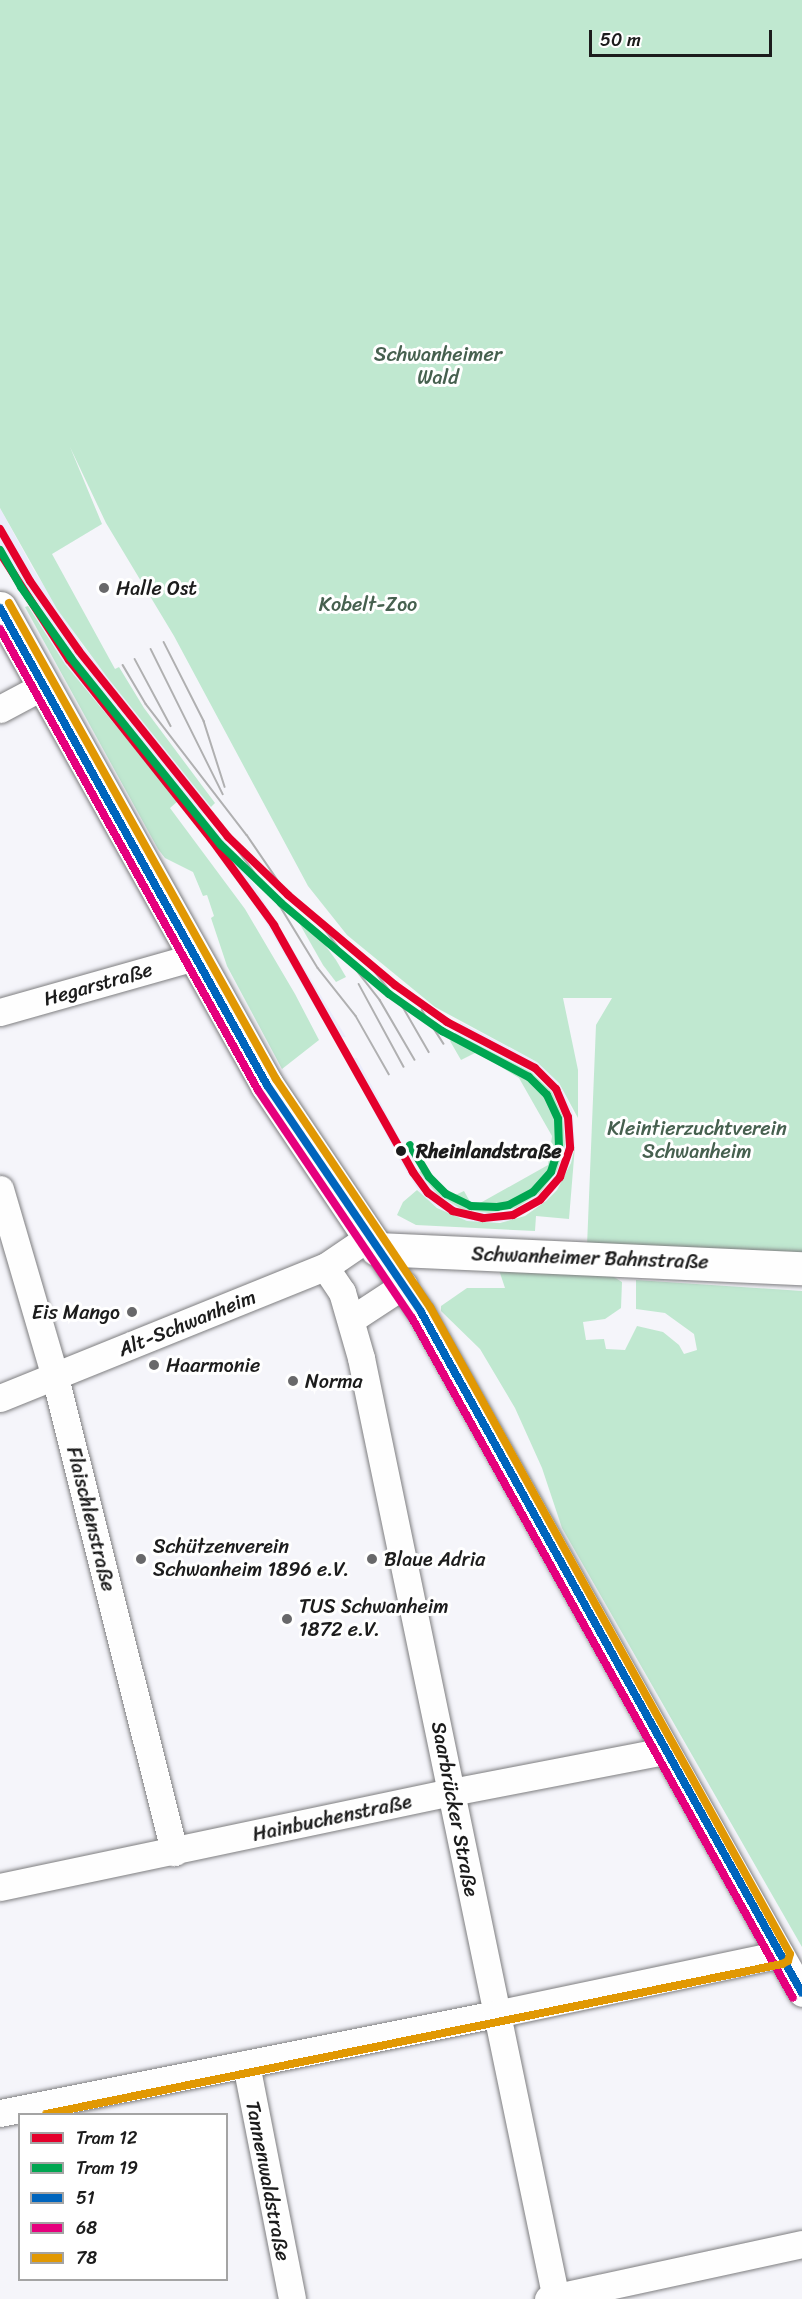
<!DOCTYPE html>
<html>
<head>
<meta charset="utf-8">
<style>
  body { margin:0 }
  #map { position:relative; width:802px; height:2299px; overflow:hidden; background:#f5f5fa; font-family:Sriracha,sans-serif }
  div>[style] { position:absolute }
  .built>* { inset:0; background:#ebecfb }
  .green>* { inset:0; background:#c0e8d0 }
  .roads { filter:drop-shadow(0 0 2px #7e7e80) drop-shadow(0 0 2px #7e7e80) }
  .minor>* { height:27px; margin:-13.5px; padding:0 13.5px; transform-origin:13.5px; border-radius:13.5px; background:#fefefe }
  .tertiary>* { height:33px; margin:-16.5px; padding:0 16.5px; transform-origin:16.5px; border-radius:16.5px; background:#fefefe }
  .tram>* { height:1.5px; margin:-0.75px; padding:0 0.75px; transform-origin:0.75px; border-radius:0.75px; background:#b0b0b1 }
  .bus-1>* { height:8px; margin:-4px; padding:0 4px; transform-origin:4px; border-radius:4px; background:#0065bd }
  .bus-2>* { height:8px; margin:-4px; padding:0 4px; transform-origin:4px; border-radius:4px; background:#e5007d }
  .bus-3>* { height:8px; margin:-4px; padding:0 4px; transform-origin:4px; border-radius:4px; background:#e19803 }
  .tram-1>* { height:8px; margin:-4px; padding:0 4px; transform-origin:4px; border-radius:4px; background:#e4002b }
  .tram-2>* { height:8px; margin:-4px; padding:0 4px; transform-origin:4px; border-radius:4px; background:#00a651 }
  .dots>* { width:16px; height:16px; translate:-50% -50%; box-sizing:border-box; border:3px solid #fff; border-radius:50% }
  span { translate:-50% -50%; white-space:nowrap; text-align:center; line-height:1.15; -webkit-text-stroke:6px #fff; paint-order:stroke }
  .park-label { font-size:20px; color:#46604f }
  .poi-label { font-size:20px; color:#1c1c1c }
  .left { translate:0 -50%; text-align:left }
  .right { translate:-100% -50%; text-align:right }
  .street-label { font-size:20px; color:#1c1c1c }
  .stop-label { font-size:20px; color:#1c1c1c; font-weight:700 }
  .legend { position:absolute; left:18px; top:2113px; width:210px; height:168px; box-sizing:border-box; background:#fff; border:2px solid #a4a4a4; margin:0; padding:8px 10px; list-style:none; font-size:18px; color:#1c1c1c }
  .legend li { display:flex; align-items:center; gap:12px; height:30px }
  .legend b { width:30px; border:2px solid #a4a4a4 }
  .scale { position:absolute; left:589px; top:30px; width:183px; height:27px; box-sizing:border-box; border:3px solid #1c1c1c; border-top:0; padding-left:8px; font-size:18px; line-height:21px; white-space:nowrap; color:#1c1c1c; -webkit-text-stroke:4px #fff; paint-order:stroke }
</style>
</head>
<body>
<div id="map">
  <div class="built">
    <div style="clip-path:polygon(0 508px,33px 569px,83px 646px,211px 807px,202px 814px,253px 875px,249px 877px,346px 1037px,333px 1038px,259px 911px,178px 801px,65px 664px,0 559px)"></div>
    <div style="clip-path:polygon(460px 1022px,537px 1062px,559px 1083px,573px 1112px,575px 1146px,566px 1177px,546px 1201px,513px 1220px,482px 1224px,467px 1221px,452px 1216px,424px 1199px,401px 1163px,345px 1057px,357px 1058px,413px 1164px,437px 1194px,474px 1212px,503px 1212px,516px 1208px,528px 1202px,549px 1183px,557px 1171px,565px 1145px,563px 1117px,558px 1103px,543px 1081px,531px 1072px,455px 1033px)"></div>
  </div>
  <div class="green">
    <div style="clip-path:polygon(0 0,802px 0,802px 1255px,587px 1246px,596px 1025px,612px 998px,563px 998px,578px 1070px,578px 1118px,559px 1083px,537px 1062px,435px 1007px,347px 935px,308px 886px,174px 636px,106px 523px,70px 447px,102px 524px,52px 554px,115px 669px,119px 667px,144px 708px,215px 803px,211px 807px,107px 677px,57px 609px,0 508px)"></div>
    <div style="clip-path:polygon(28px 606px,65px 664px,178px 801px,170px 808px,245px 909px,295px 994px,319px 1040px,282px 1069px,227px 966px,211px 918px,214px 916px,207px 895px,203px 896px,193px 872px,165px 858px,158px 849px,25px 607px)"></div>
    <div style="clip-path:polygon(305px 918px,336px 960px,346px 977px,336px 982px,323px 965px,298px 921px)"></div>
    <div style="clip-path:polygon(455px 1033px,531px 1072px,552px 1092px,563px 1117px,565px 1145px,557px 1171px,540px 1193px,516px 1208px,489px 1213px,461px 1209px,437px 1194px,419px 1172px,426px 1168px,437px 1188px,451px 1197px,464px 1191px,473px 1207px,548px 1165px,552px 1136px,519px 1078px,477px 1052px,461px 1060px,450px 1041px)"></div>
    <div style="clip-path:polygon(575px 1146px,569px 1219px,536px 1216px,535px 1231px,416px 1225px,397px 1215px,403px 1202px,417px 1190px,437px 1208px,467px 1221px,500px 1223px,525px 1216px,546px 1201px,557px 1190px,571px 1163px)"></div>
    <div style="clip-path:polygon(498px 1267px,606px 1272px,622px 1282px,621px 1308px,605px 1319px,583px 1322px,586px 1340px,604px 1339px,606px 1349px,625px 1350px,637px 1326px,663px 1332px,679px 1345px,684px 1354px,697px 1350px,694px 1334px,665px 1313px,636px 1309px,636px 1280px,802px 1291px,802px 1947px,562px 1528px,542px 1468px,515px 1408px,480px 1349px,441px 1311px,441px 1306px,467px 1288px,505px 1288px)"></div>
  </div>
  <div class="roads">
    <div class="minor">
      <div style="left:0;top:709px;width:49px;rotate:-28.1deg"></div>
      <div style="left:0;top:1012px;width:203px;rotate:-15.8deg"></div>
      <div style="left:0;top:1189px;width:196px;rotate:73.7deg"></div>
      <div style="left:55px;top:1377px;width:490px;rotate:75.9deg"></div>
      <div style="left:377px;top:1249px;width:77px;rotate:55.1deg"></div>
      <div style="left:421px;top:1312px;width:780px;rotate:60.77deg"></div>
      <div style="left:325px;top:1267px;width:30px;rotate:56deg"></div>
      <div style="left:342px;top:1292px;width:69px;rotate:73.9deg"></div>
      <div style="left:361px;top:1358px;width:961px;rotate:78.29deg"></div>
      <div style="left:352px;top:1319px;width:62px;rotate:-33.2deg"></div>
      <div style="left:0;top:1398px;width:350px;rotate:-22deg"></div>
      <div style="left:325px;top:1267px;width:53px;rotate:-34.3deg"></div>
      <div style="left:0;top:1887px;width:462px;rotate:-11.9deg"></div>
      <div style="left:452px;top:1792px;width:216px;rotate:-10.9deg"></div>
      <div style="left:246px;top:2064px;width:239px;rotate:78.9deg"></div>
      <div style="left:0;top:2113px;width:506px;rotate:-11.29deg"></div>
      <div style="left:496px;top:2014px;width:290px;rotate:-11.9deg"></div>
      <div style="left:548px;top:2299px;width:260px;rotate:-12.2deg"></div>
    </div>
    <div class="tertiary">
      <div style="left:0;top:608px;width:547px;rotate:60.76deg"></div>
      <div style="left:267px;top:1085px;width:197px;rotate:56.1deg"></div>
      <div style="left:377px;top:1249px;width:425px;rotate:2.6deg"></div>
    </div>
  </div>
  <div class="tram">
    <div style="left:164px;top:642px;width:89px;rotate:63.1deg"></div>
    <div style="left:204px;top:721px;width:69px;rotate:72.3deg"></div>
    <div style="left:151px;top:649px;width:162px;rotate:63.6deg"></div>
    <div style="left:135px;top:659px;width:76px;rotate:61.8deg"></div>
    <div style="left:123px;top:665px;width:45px;rotate:59.5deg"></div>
    <div style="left:146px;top:704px;width:165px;rotate:52.4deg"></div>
    <div style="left:247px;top:835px;width:73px;rotate:55.7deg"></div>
    <div style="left:228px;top:837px;width:90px;rotate:53.1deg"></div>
    <div style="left:282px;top:909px;width:69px;rotate:58.6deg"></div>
    <div style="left:318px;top:968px;width:61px;rotate:51.6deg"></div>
    <div style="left:356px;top:1016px;width:67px;rotate:60.4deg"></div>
    <div style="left:311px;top:912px;width:112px;rotate:51.9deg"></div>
    <div style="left:380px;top:1000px;width:69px;rotate:59.7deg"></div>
    <div style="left:364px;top:958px;width:63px;rotate:51.5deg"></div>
    <div style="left:403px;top:1007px;width:52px;rotate:60deg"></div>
    <div style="left:359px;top:984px;width:94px;rotate:61.5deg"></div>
    <div style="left:422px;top:1010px;width:40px;rotate:57.1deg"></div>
  </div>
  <div class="bus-1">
    <div style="left:0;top:608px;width:547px;rotate:60.76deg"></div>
    <div style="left:267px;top:1085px;width:274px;rotate:55.8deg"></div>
    <div style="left:421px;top:1312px;width:780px;rotate:60.77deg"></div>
  </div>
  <div class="bus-2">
    <div style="left:0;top:629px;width:528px;rotate:60.77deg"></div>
    <div style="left:258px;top:1090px;width:275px;rotate:56deg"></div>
    <div style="left:412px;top:1318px;width:779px;rotate:60.74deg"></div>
  </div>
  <div class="bus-3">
    <div style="left:9px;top:603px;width:546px;rotate:60.71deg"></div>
    <div style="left:276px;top:1079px;width:275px;rotate:56deg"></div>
    <div style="left:430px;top:1307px;width:740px;rotate:60.91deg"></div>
    <div style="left:790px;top:1954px;width:7px;rotate:106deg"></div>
    <div style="left:788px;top:1961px;width:7px;rotate:153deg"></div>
    <div style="left:782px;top:1964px;width:751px;rotate:168.48deg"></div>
  </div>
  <div class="tram-1">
    <div style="left:0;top:529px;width:60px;rotate:60deg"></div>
    <div style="left:30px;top:581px;width:85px;rotate:55deg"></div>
    <div style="left:79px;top:651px;width:238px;rotate:51.3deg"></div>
    <div style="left:228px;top:837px;width:83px;rotate:44deg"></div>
    <div style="left:288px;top:895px;width:140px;rotate:40.1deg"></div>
    <div style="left:395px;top:985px;width:64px;rotate:35.4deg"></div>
    <div style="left:447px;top:1022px;width:99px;rotate:27.6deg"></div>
    <div style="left:535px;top:1068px;width:30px;rotate:45deg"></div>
    <div style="left:556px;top:1089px;width:30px;rotate:67deg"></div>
    <div style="left:568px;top:1117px;width:31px;rotate:86deg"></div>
    <div style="left:570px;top:1148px;width:31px;rotate:109deg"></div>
    <div style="left:560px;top:1177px;width:30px;rotate:131deg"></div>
    <div style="left:540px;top:1200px;width:31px;rotate:151deg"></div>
    <div style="left:513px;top:1215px;width:30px;rotate:174deg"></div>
    <div style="left:483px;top:1218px;width:31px;rotate:-167deg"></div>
    <div style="left:453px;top:1211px;width:31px;rotate:-144deg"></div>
    <div style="left:428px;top:1193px;width:26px;rotate:-126deg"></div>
    <div style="left:413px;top:1172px;width:283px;rotate:-119.4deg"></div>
    <div style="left:274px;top:925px;width:107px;rotate:-126.2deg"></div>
    <div style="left:211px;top:839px;width:228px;rotate:-128.4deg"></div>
    <div style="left:69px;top:660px;width:127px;rotate:-122.8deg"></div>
  </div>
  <div class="tram-2">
    <div style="left:0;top:550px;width:43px;rotate:60.4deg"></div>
    <div style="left:21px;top:587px;width:87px;rotate:54.8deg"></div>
    <div style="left:71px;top:658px;width:240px;rotate:51.3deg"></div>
    <div style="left:221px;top:845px;width:83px;rotate:44deg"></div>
    <div style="left:281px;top:903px;width:141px;rotate:40.1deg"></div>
    <div style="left:389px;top:994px;width:65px;rotate:34.9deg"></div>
    <div style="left:442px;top:1031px;width:98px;rotate:27.9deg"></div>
    <div style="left:529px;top:1077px;width:25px;rotate:45deg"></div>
    <div style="left:547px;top:1095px;width:26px;rotate:65deg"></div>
    <div style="left:558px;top:1119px;width:28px;rotate:88deg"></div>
    <div style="left:559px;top:1147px;width:26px;rotate:108deg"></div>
    <div style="left:551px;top:1172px;width:27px;rotate:132deg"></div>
    <div style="left:533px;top:1192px;width:27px;rotate:152deg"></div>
    <div style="left:509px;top:1205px;width:12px;rotate:171deg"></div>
    <div style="left:497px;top:1207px;width:26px;rotate:-178deg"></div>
    <div style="left:471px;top:1206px;width:28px;rotate:-154deg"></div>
    <div style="left:446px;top:1194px;width:24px;rotate:-135deg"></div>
    <div style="left:429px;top:1177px;width:37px;rotate:-121deg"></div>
  </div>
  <div class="dots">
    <div style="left:104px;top:588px;background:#68686a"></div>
    <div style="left:401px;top:1151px;background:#1c1c1c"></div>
    <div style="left:132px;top:1312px;background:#68686a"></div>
    <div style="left:154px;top:1365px;background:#68686a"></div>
    <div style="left:293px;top:1381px;background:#68686a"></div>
    <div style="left:141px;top:1559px;background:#68686a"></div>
    <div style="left:372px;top:1559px;background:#68686a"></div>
    <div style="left:287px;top:1619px;background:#68686a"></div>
  </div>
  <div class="park-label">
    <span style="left:438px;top:366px">Schwanheimer<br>Wald</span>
    <span style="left:368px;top:604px">Kobelt-Zoo</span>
    <span style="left:697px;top:1140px">Kleintierzuchtverein<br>Schwanheim</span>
  </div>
  <div class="poi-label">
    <span class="left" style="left:116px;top:588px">Halle Ost</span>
    <span class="right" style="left:120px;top:1312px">Eis Mango</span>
    <span class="left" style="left:166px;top:1365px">Haarmonie</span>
    <span class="left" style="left:305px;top:1381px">Norma</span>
    <span class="left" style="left:153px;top:1558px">Schützenverein<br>Schwanheim 1896 e.V.</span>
    <span class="left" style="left:384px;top:1559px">Blaue Adria</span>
    <span class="left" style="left:299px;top:1618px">TUS Schwanheim<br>1872 e.V.</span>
  </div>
  <div class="street-label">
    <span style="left:98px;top:984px;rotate:-16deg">Hegarstraße</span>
    <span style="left:590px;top:1258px;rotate:2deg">Schwanheimer Bahnstraße</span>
    <span style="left:187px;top:1323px;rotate:-22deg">Alt-Schwanheim</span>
    <span style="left:91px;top:1519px;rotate:76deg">Flaischlenstraße</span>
    <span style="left:455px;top:1809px;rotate:79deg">Saarbrücker Straße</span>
    <span style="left:332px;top:1818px;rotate:-12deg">Hainbuchenstraße</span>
    <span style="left:268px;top:2181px;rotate:79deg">Tannenwaldstraße</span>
  </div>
  <div class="stop-label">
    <span class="left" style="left:416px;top:1151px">Rheinlandstraße</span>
  </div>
  <ul class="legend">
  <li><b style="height:8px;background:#e4002b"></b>Tram 12</li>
  <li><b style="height:8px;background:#00a651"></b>Tram 19</li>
  <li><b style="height:8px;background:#0065bd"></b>51</li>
  <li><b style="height:8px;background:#e5007d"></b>68</li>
  <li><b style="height:8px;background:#e19803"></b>78</li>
  </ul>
  <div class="scale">50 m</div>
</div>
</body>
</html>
